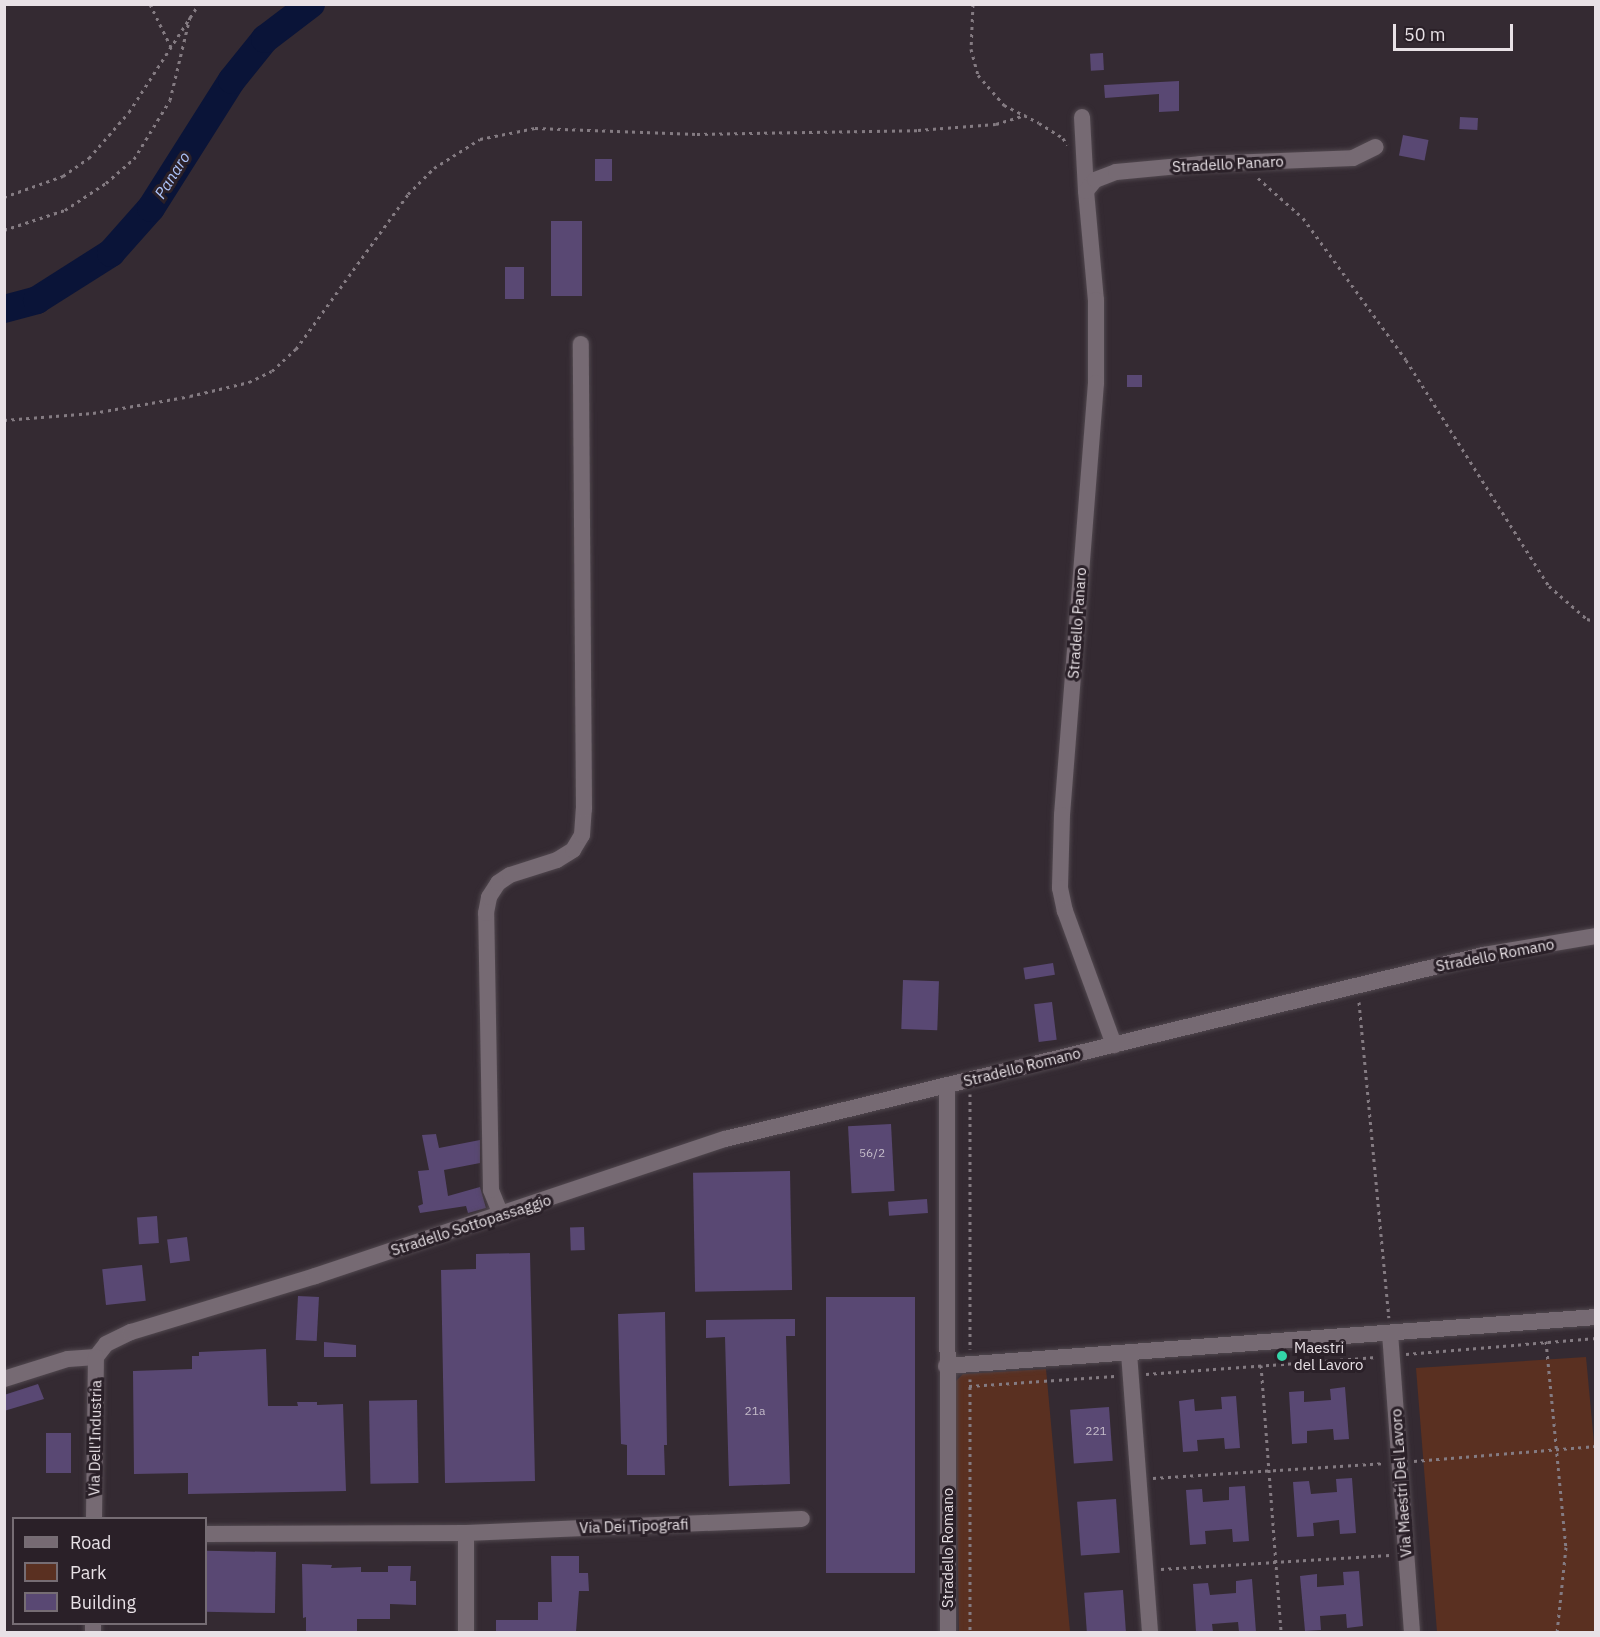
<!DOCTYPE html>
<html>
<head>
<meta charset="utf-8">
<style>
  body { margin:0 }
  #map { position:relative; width:1600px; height:1637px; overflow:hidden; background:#342a32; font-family:"IBM Plex Sans",sans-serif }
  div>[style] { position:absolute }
  .green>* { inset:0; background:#5a3021 }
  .river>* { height:28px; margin:-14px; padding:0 14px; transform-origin:14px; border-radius:14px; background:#0a1438 }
  .building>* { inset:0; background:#594873; transform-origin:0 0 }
  .path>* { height:3px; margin-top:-1.5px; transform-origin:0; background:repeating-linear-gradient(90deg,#847b82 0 3px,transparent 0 7.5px) }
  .roads { filter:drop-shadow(0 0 2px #51484f) drop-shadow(0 0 2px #51484f) }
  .minor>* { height:16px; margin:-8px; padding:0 8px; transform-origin:8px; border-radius:8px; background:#766a73 }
  .dots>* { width:16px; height:16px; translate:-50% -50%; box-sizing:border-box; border:3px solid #2a2028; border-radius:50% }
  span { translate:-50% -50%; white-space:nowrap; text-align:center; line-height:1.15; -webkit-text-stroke:6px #2a2028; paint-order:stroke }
  .number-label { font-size:12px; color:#c4bbc9 }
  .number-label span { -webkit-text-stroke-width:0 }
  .street-label { font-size:15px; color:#e8e1e6 }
  .poi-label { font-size:15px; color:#e8e1e6 }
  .left { translate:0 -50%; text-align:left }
  .water-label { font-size:16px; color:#adc3f9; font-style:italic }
  .frame { position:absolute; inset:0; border:6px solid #e8e1e6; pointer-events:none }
  .legend { position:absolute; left:12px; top:1517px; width:195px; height:108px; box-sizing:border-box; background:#2a2028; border:2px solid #766d74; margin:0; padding:8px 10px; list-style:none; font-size:18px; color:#e8e1e6 }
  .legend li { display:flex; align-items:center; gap:12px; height:30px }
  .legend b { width:30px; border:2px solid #766d74 }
  .scale { position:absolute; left:1393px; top:24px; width:120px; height:27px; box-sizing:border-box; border:3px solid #e8e1e6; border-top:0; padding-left:8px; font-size:18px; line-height:21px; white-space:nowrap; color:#e8e1e6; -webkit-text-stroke:4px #2a2028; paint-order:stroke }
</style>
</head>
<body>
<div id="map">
  <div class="green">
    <div style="clip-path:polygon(1586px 1357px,1596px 1465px,1595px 1632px,1437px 1632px,1416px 1368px)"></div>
    <div style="clip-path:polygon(1046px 1369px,1070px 1632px,959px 1632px,955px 1382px,963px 1374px)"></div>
  </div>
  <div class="river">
    <div style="left:4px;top:309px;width:34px;rotate:-15deg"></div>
    <div style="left:37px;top:300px;width:88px;rotate:-32.4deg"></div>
    <div style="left:111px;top:253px;width:60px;rotate:-48.4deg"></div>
    <div style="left:151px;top:208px;width:151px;rotate:-57.7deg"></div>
    <div style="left:232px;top:80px;width:53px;rotate:-51.2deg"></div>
    <div style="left:265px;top:39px;width:58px;rotate:-37.3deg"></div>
  </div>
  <div class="building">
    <div style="left:1103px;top:53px;width:17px;height:13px;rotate:87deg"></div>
    <div style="clip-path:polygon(1179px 81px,1179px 111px,1159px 112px,1159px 94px,1105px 98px,1104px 85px)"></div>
    <div style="left:1460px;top:117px;width:18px;height:12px;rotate:3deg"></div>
    <div style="left:1403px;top:135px;width:26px;height:21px;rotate:11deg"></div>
    <div style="left:595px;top:159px;width:17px;height:22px"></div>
    <div style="left:551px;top:221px;width:31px;height:75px"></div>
    <div style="left:524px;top:267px;width:32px;height:19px;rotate:90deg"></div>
    <div style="left:1127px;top:375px;width:15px;height:12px"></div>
    <div style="left:1053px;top:963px;width:12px;height:30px;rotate:81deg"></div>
    <div style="left:903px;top:980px;width:36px;height:49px;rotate:2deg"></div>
    <div style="left:1052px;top:1002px;width:38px;height:18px;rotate:83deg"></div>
    <div style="left:891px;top:1124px;width:67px;height:43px;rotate:87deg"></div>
    <div style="clip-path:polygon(436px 1134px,439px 1148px,480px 1140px,480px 1163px,444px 1170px,448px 1196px,480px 1187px,486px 1208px,468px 1213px,466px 1206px,420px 1213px,418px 1206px,423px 1204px,418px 1171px,429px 1170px,422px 1135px)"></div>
    <div style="left:790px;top:1171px;width:119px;height:97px;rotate:89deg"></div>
    <div style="left:927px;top:1199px;width:14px;height:39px;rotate:86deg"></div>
    <div style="left:157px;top:1216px;width:27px;height:20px;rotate:86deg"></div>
    <div style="left:584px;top:1227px;width:23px;height:14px;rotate:88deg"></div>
    <div style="left:187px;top:1237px;width:24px;height:20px;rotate:83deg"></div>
    <div style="clip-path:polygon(530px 1253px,535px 1481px,445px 1483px,441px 1270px,476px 1269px,476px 1254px)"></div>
    <div style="left:142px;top:1265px;width:36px;height:40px;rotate:84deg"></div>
    <div style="left:298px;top:1296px;width:21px;height:44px;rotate:3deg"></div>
    <div style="left:826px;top:1297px;width:89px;height:276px"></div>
    <div style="clip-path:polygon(665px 1312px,667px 1445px,664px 1445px,665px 1475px,627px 1475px,627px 1445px,621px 1444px,618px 1314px)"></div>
    <div style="clip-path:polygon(795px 1319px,795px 1336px,786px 1336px,790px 1484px,729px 1486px,725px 1337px,706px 1338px,706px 1320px)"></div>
    <div style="clip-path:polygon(324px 1342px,356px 1345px,356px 1357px,324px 1357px)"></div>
    <div style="clip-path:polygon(266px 1349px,268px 1406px,298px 1406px,297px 1402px,317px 1402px,317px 1405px,343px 1404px,346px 1491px,188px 1494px,188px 1473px,134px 1474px,133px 1371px,192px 1369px,192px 1356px,199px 1356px,199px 1352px)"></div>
    <div style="clip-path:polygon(38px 1384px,44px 1399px,4px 1411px,4px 1395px)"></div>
    <div style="clip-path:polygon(1345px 1387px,1349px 1439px,1334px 1440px,1333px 1429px,1307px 1431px,1307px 1443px,1292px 1444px,1289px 1392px,1304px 1391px,1304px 1402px,1331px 1400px,1330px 1389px)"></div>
    <div style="clip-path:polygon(1236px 1396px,1240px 1448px,1225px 1449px,1224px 1438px,1197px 1440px,1198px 1451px,1183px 1452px,1179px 1401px,1194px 1399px,1195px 1411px,1222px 1409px,1221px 1397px)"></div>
    <div style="left:417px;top:1400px;width:83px;height:48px;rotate:89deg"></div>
    <div style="left:1109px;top:1407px;width:54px;height:39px;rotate:86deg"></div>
    <div style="left:46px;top:1433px;width:25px;height:40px"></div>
    <div style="clip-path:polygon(1352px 1478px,1356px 1533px,1340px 1534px,1339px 1520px,1313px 1523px,1314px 1536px,1297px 1537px,1293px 1482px,1309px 1481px,1311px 1494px,1337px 1492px,1336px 1479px)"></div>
    <div style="clip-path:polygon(1245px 1486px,1249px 1541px,1233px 1542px,1232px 1529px,1205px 1531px,1206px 1544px,1190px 1545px,1186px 1490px,1202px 1489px,1203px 1502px,1229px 1500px,1229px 1487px)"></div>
    <div style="left:1116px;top:1499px;width:54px;height:39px;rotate:86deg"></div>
    <div style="left:276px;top:1552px;width:61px;height:70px;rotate:91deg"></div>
    <div style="clip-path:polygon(551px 1556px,579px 1556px,579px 1573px,588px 1573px,589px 1591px,579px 1591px,576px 1632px,496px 1632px,496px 1620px,538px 1620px,538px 1602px,552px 1602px)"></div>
    <div style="clip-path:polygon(302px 1564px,332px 1565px,331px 1568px,361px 1567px,361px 1572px,388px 1572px,388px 1566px,411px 1566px,410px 1581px,416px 1581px,416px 1605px,390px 1604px,390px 1619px,357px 1619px,357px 1631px,306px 1631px,306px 1617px,303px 1618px)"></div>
    <div style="clip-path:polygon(1359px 1571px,1363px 1626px,1347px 1628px,1346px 1614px,1320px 1616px,1321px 1630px,1305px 1631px,1300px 1576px,1317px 1574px,1317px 1587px,1344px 1585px,1343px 1572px)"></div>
    <div style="clip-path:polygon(1252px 1579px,1256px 1632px,1239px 1632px,1238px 1622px,1212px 1624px,1213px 1632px,1196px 1632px,1193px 1584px,1208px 1583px,1210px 1595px,1236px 1593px,1236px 1581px)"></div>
    <div style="left:1123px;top:1590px;width:42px;height:39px;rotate:86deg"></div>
  </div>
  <div class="path">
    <div style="left:150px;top:4px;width:48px;rotate:64deg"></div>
    <div style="left:973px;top:4px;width:45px;rotate:92.5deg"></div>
    <div style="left:971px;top:49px;width:27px;rotate:75deg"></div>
    <div style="left:978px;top:75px;width:40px;rotate:49deg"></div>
    <div style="left:1004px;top:105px;width:39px;rotate:27deg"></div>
    <div style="left:1039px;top:123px;width:28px;rotate:32deg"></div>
    <div style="left:1063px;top:138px;width:8px;rotate:60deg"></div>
    <div style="left:1258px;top:178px;width:60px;rotate:41.6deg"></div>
    <div style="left:1303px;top:218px;width:175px;rotate:54deg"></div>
    <div style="left:1406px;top:360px;width:267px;rotate:57.7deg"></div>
    <div style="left:1549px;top:586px;width:50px;rotate:41deg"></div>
    <div style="left:1587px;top:619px;width:9px;rotate:13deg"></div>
    <div style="left:4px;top:197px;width:63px;rotate:-19.6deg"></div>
    <div style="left:63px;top:176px;width:32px;rotate:-35deg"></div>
    <div style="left:89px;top:158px;width:61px;rotate:-49deg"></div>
    <div style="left:129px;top:112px;width:129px;rotate:-57.1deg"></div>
    <div style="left:4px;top:230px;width:64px;rotate:-18.2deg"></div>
    <div style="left:65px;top:210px;width:49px;rotate:-33.4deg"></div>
    <div style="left:106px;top:183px;width:37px;rotate:-41deg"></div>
    <div style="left:134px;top:159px;width:69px;rotate:-58.6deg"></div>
    <div style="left:170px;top:100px;width:85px;rotate:-76.5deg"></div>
    <div style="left:4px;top:420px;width:89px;rotate:-4.5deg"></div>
    <div style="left:93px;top:413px;width:98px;rotate:-9.9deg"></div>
    <div style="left:190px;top:396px;width:61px;rotate:-13.3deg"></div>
    <div style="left:249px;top:382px;width:25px;rotate:-26deg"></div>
    <div style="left:272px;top:371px;width:33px;rotate:-43deg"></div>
    <div style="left:296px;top:349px;width:191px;rotate:-54.1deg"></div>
    <div style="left:408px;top:194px;width:37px;rotate:-45deg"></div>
    <div style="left:434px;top:168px;width:54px;rotate:-32.2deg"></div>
    <div style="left:480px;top:139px;width:56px;rotate:-11.3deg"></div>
    <div style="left:535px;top:128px;width:162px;rotate:2.1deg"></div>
    <div style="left:697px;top:134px;width:221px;rotate:-1deg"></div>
    <div style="left:918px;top:130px;width:78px;rotate:-4.4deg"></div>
    <div style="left:996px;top:124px;width:31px;rotate:-17deg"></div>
    <div style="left:1359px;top:1002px;width:317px;rotate:84.6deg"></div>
    <div style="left:970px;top:1094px;width:255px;rotate:90deg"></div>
    <div style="left:1546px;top:1341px;width:207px;rotate:84.5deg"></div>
    <div style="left:1566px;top:1547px;width:85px;rotate:96deg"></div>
    <div style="left:1406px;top:1354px;width:191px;rotate:-4.8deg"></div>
    <div style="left:1261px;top:1365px;width:268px;rotate:85.7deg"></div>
    <div style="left:1146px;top:1374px;width:231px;rotate:-4.2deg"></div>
    <div style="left:970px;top:1379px;width:253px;rotate:90deg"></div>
    <div style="left:969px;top:1386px;width:146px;rotate:-3.9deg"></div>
    <div style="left:1414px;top:1461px;width:183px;rotate:-4.7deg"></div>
    <div style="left:1153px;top:1478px;width:230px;rotate:-3.7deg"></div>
    <div style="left:1161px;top:1569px;width:229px;rotate:-3.5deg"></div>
  </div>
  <div class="roads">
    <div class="minor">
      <div style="left:1082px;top:117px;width:74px;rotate:86.9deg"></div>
      <div style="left:1086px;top:191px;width:109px;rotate:84.8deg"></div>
      <div style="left:1096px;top:300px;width:83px;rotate:90deg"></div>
      <div style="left:1096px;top:383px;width:433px;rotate:94.5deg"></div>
      <div style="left:1062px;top:815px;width:73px;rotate:91.6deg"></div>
      <div style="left:1060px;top:888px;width:24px;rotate:78deg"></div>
      <div style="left:1065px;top:911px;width:143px;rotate:69.9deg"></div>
      <div style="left:1086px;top:191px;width:14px;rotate:-51deg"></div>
      <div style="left:1095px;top:180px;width:22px;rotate:-21deg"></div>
      <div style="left:1116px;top:172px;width:84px;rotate:-5.4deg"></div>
      <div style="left:1200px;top:164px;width:153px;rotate:-2.2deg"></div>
      <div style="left:1353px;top:158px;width:25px;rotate:-26deg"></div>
      <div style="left:947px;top:1087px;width:545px;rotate:89.89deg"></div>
      <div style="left:501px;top:1215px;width:27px;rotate:-112deg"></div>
      <div style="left:491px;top:1190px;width:277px;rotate:-91deg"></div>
      <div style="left:486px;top:913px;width:16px;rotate:-79deg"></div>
      <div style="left:489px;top:897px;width:17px;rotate:-57deg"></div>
      <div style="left:498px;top:883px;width:14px;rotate:-34deg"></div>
      <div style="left:510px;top:875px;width:49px;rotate:-17.7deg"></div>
      <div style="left:557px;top:860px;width:19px;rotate:-32deg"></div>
      <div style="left:573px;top:850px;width:17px;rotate:-59deg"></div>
      <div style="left:582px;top:835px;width:26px;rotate:-86deg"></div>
      <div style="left:584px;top:809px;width:465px;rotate:-90.4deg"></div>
      <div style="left:1390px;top:1333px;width:300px;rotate:85.8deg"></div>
      <div style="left:1129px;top:1353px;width:280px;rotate:85.7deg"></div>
      <div style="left:946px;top:1366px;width:652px;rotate:-4.31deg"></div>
      <div style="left:4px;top:1379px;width:67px;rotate:-17.4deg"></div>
      <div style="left:68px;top:1359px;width:28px;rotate:-4deg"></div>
      <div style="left:96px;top:1357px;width:16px;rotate:-52deg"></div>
      <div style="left:106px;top:1344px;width:28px;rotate:-26deg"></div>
      <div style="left:131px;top:1332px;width:192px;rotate:-16.9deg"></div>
      <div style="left:315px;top:1276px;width:432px;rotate:-18.5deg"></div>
      <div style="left:725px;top:1139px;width:780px;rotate:-13.64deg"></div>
      <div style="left:1483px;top:955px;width:115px;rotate:-9.5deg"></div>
      <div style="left:94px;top:1518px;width:161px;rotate:-89.3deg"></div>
      <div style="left:206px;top:1534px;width:260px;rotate:-0.2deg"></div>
      <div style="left:466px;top:1533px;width:336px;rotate:-2.4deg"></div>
      <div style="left:93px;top:1632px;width:8px;rotate:-90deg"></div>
      <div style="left:466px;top:1632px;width:99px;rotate:-90deg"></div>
    </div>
  </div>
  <div class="dots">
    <div style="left:1282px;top:1356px;background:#33d4a8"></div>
  </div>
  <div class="number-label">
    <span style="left:872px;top:1153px">56/2</span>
    <span style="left:755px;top:1411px">21a</span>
    <span style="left:1096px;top:1431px">221</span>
  </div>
  <div class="street-label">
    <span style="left:1228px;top:164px;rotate:-3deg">Stradello Panaro</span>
    <span style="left:1077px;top:623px;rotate:-86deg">Stradello Panaro</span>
    <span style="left:1495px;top:955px;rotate:-11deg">Stradello Romano</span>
    <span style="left:1022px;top:1067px;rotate:-14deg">Stradello Romano</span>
    <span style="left:471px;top:1225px;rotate:-18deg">Stradello Sottopassaggio</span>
    <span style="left:95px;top:1438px;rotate:-89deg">Via Dell'Industria</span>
    <span style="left:1401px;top:1483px;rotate:-94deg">Via Maestri Del Lavoro</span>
    <span style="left:634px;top:1526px;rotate:-2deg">Via Dei Tipografi</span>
    <span style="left:948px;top:1548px;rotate:-90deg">Stradello Romano</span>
  </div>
  <div class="poi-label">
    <span class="left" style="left:1294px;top:1356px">Maestri<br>del Lavoro</span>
  </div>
  <div class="water-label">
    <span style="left:172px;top:175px;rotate:-58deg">Panaro</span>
  </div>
  <div class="frame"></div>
  <ul class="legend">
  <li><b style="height:8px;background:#766a73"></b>Road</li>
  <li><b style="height:16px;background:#5a3021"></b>Park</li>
  <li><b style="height:16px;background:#594873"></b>Building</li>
  </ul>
  <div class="scale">50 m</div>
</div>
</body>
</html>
